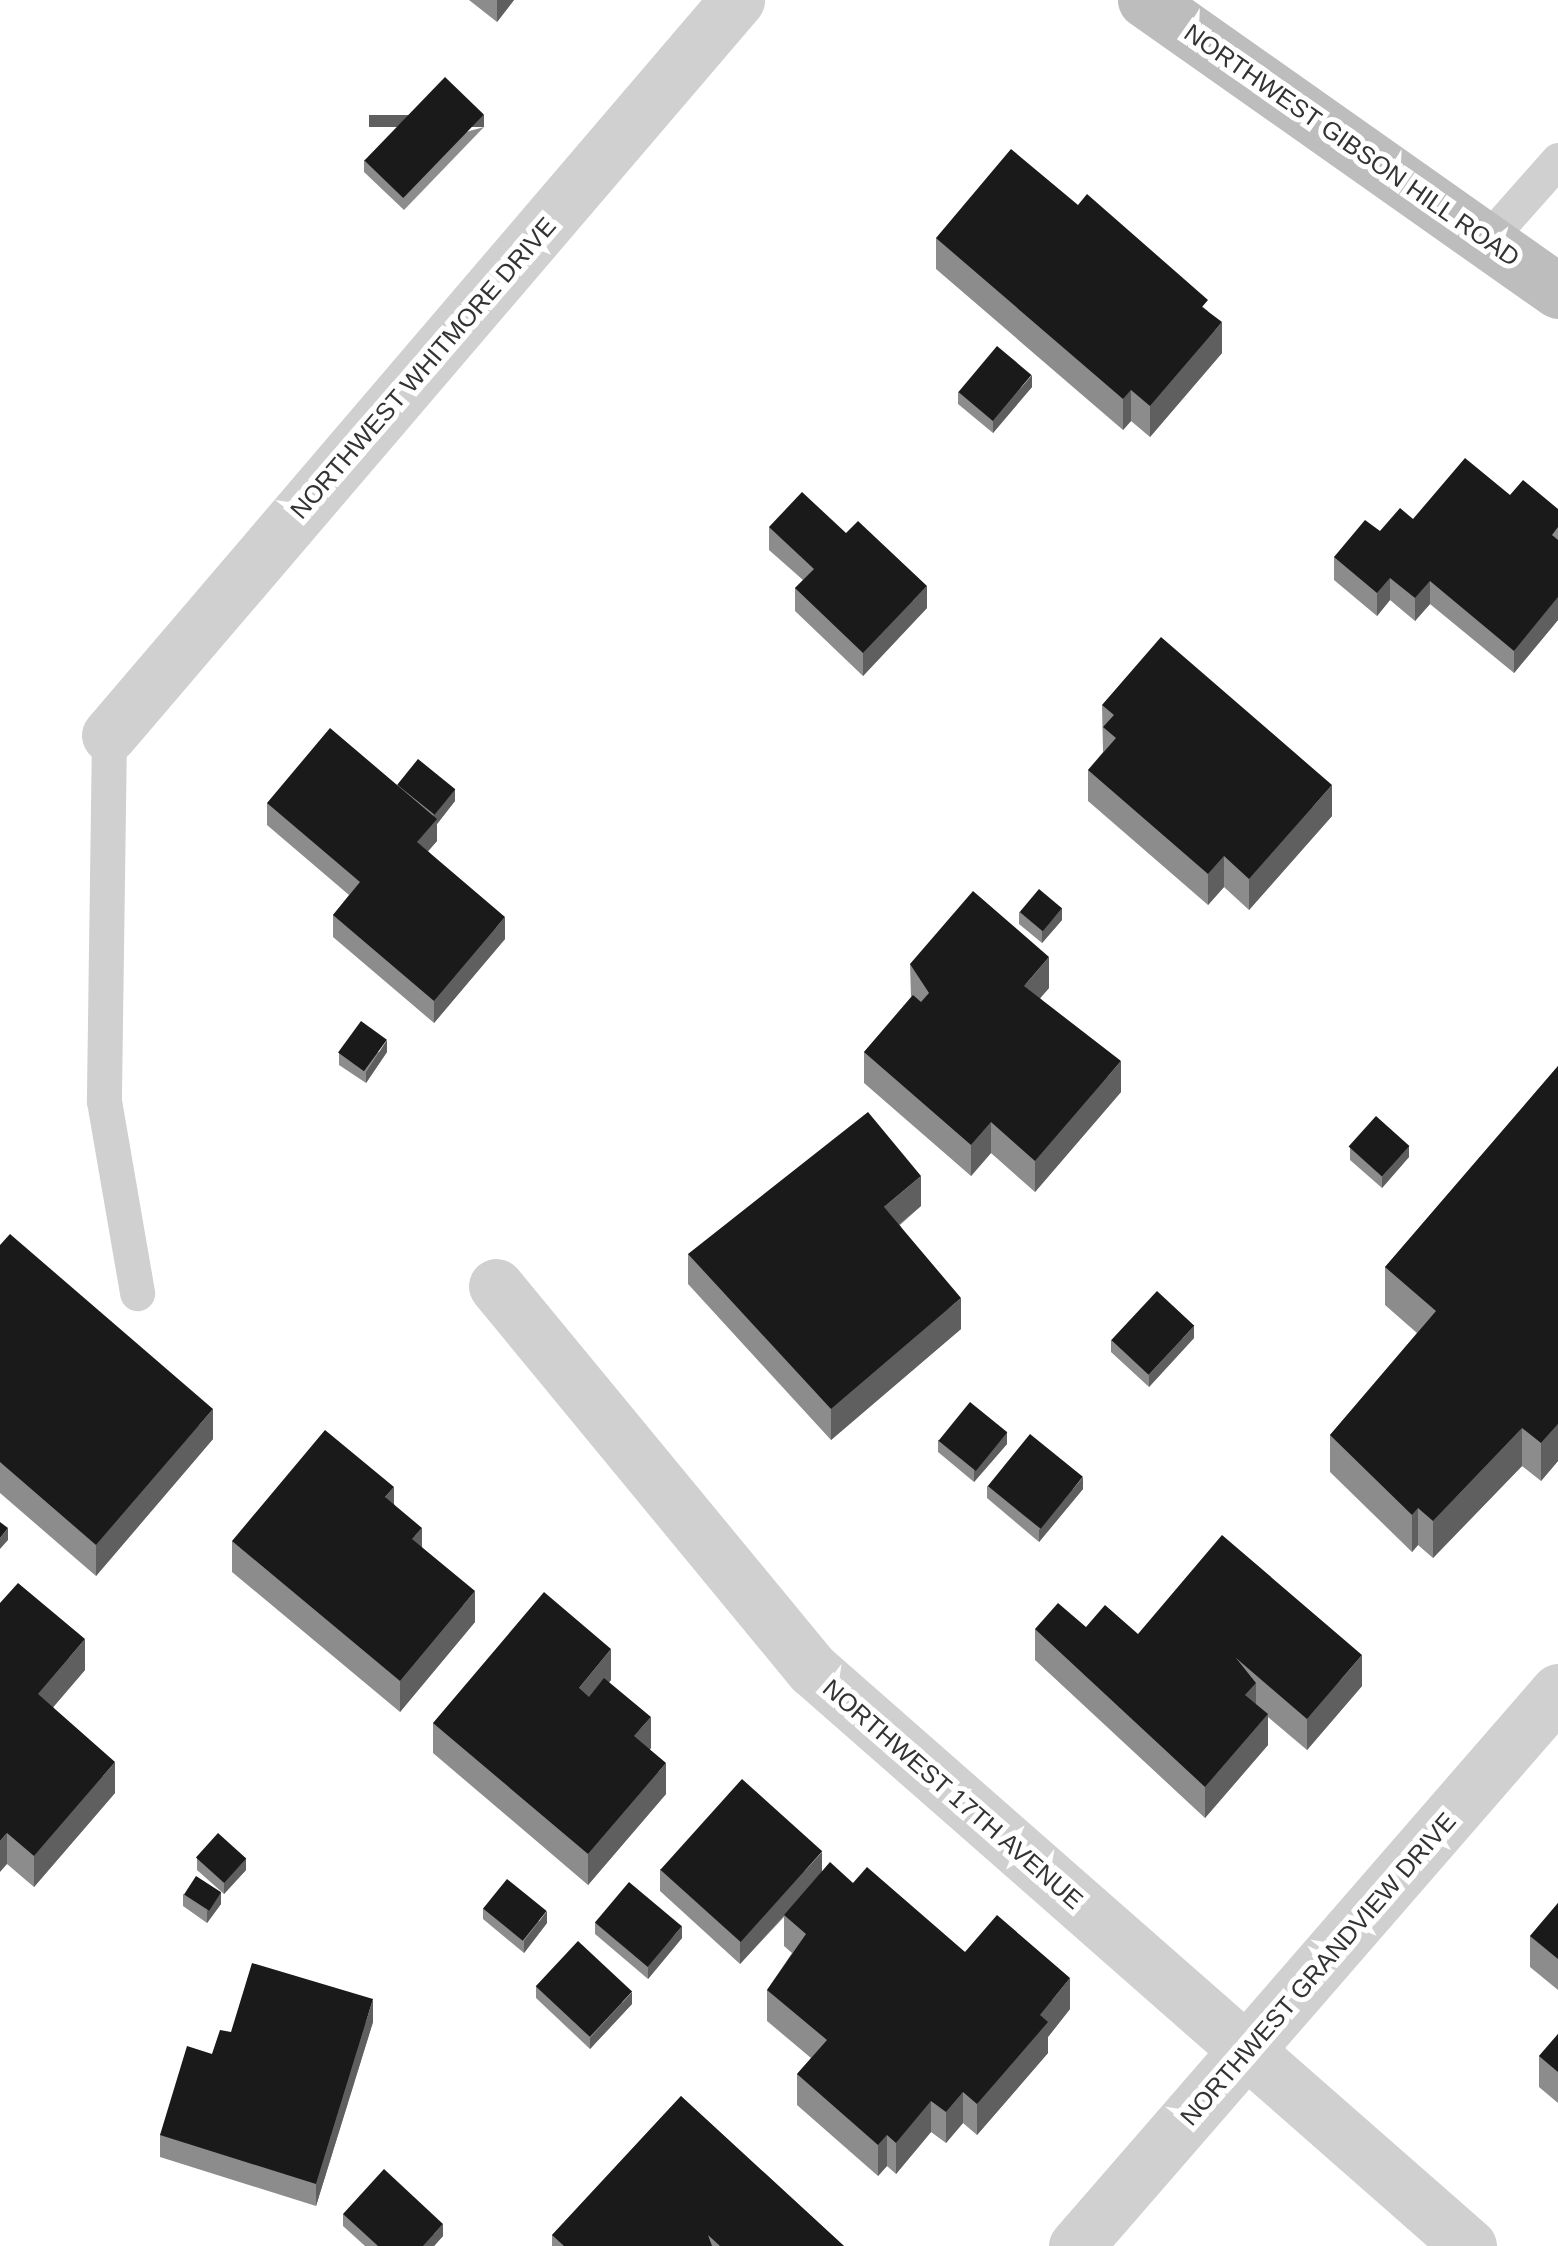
<!DOCTYPE html>
<html>
<head>
<meta charset="utf-8">
<style>
  body { margin:0 }
  #map { position:relative; width:1558px; height:2246px; overflow:hidden; background:#fff; font-family:Helvetica,sans-serif }
  div>[style] { position:absolute }
  .service>* { height:35px; margin:-17.5px; padding:0 17.5px; transform-origin:17.5px; border-radius:17.5px; background:#d0d0d0 }
  .minor>* { height:55px; margin:-27.5px; padding:0 27.5px; transform-origin:27.5px; border-radius:27.5px; background:#d0d0d0 }
  .secondary>* { height:55px; margin:-27.5px; padding:0 27.5px; transform-origin:27.5px; border-radius:27.5px; background:#bdbdbd }
  .wall>* { inset:0; background:#8c8c8c }
  .shaded-wall>* { inset:0; background:#5f5f5f; transform-origin:0 0 }
  .building>* { inset:0; background:#1a1a1a; transform-origin:0 0 }
  span { translate:-50% -50%; white-space:nowrap; text-align:center; line-height:1.15; -webkit-text-stroke:10px #fff; paint-order:stroke }
  .street-label { font-size:25px; color:#333 }
</style>
</head>
<body>
<div id="map">
  <div class="service">
    <div style="left:1487px;top:240px;width:107px;rotate:-48.4deg"></div>
    <div style="left:109px;top:735px;width:366px;rotate:90.8deg"></div>
    <div style="left:104px;top:1101px;width:195px;rotate:80.2deg"></div>
  </div>
  <div class="minor">
    <div style="left:109px;top:735px;width:967px;rotate:-49.49deg"></div>
    <div style="left:496px;top:1286px;width:498px;rotate:50.5deg"></div>
    <div style="left:813px;top:1670px;width:873px;rotate:41.28deg"></div>
    <div style="left:1076px;top:2246px;width:735px;rotate:-49.03deg"></div>
  </div>
  <div class="secondary">
    <div style="left:1145px;top:0;width:505px;rotate:35.17deg"></div>
  </div>
  <div class="wall">
    <div style="clip-path:polygon(469px 0,514px 0,497px 22px)"></div>
    <div style="clip-path:polygon(484px 127px,404px 210px,364px 172px,364px 160px)"></div>
    <div style="clip-path:polygon(1078px 205px,1208px 311px,1222px 353px,1150px 437px,1131px 421px,1123px 430px,936px 269px,936px 238px)"></div>
    <div style="clip-path:polygon(1032px 387px,993px 433px,958px 404px,958px 392px)"></div>
    <div style="clip-path:polygon(1510px 495px,1558px 509px,1558px 620px,1514px 673px,1430px 604px,1415px 621px,1390px 600px,1377px 616px,1334px 580px,1334px 557px,1380px 531px)"></div>
    <div style="clip-path:polygon(769px 527px,927px 608px,863px 676px,795px 611px,795px 588px,803px 580px,769px 550px)"></div>
    <div style="clip-path:polygon(1102px 705px,1332px 816px,1249px 910px,1224px 887px,1208px 905px,1088px 801px,1088px 770px,1103px 752px)"></div>
    <div style="clip-path:polygon(397px 785px,455px 801px,437px 824px,437px 841px,428px 851px,505px 939px,434px 1023px,333px 937px,333px 915px,349px 895px,267px 825px,267px 803px)"></div>
    <div style="clip-path:polygon(1019px 912px,1062px 920px,1042px 943px,1019px 924px)"></div>
    <div style="clip-path:polygon(910px 964px,1049px 988px,1040px 998px,1121px 1092px,1035px 1192px,991px 1153px,971px 1176px,864px 1083px,864px 1052px,911px 997px)"></div>
    <div style="clip-path:polygon(387px 1052px,366px 1083px,339px 1065px,339px 1053px)"></div>
    <div style="clip-path:polygon(1558px 1066px,1558px 1461px,1541px 1481px,1522px 1466px,1433px 1558px,1418px 1545px,1412px 1552px,1330px 1472px,1330px 1435px,1417px 1333px,1385px 1305px,1385px 1267px)"></div>
    <div style="clip-path:polygon(1350px 1148px,1409px 1157px,1382px 1188px,1350px 1160px)"></div>
    <div style="clip-path:polygon(921px 1206px,900px 1225px,961px 1329px,831px 1440px,688px 1284px,688px 1254px)"></div>
    <div style="clip-path:polygon(0 1245px,213px 1439px,96px 1576px,0 1493px)"></div>
    <div style="clip-path:polygon(1194px 1338px,1149px 1387px,1111px 1352px,1111px 1340px)"></div>
    <div style="clip-path:polygon(938px 1440px,1007px 1444px,974px 1482px,938px 1452px)"></div>
    <div style="clip-path:polygon(987px 1486px,1083px 1489px,1039px 1542px,987px 1498px)"></div>
    <div style="clip-path:polygon(394px 1504px,422px 1547px,475px 1622px,400px 1712px,232px 1572px,232px 1541px)"></div>
    <div style="clip-path:polygon(0 1603px,85px 1670px,53px 1707px,115px 1793px,34px 1887px,7px 1864px)"></div>
    <div style="clip-path:polygon(1086px 1627px,1362px 1686px,1307px 1750px,1268px 1717px,1268px 1745px,1205px 1818px,1035px 1660px,1035px 1629px)"></div>
    <div style="clip-path:polygon(611px 1680px,609px 1682px,651px 1748px,650px 1749px,666px 1794px,588px 1885px,433px 1753px,433px 1723px)"></div>
    <div style="clip-path:polygon(197px 1858px,246px 1870px,224px 1894px,197px 1870px)"></div>
    <div style="clip-path:polygon(660px 1869px,822px 1871px,853px 1883px,965px 1952px,1070px 2009px,1048px 2037px,1048px 2053px,977px 2135px,963px 2123px,946px 2143px,931px 2132px,896px 2174px,887px 2166px,878px 2176px,797px 2105px,797px 2074px,811px 2058px,767px 2021px,767px 1990px,792px 1953px,784px 1946px,784px 1917px,740px 1964px,660px 1891px)"></div>
    <div style="clip-path:polygon(183px 1894px,221px 1904px,207px 1923px,183px 1906px)"></div>
    <div style="clip-path:polygon(1558px 1903px,1558px 1990px,1530px 1967px,1530px 1936px)"></div>
    <div style="clip-path:polygon(483px 1908px,547px 1923px,524px 1953px,483px 1919px)"></div>
    <div style="clip-path:polygon(595px 1923px,682px 1938px,648px 1979px,595px 1934px)"></div>
    <div style="clip-path:polygon(536px 1987px,632px 2004px,590px 2049px,536px 1998px)"></div>
    <div style="clip-path:polygon(373px 2022px,316px 2206px,160px 2157px,160px 2135px,212px 2054px,231px 2032px)"></div>
    <div style="clip-path:polygon(1558px 2034px,1558px 2103px,1539px 2087px,1539px 2056px)"></div>
    <div style="clip-path:polygon(681px 2096px,844px 2246px,552px 2246px,552px 2235px)"></div>
    <div style="clip-path:polygon(343px 2214px,443px 2236px,434px 2246px,365px 2246px,343px 2226px)"></div>
  </div>
  <div class="shaded-wall">
    <div style="clip-path:polygon(497px 0,514px 0,497px 22px)"></div>
    <div style="left:484px;top:115px;width:12px;height:115px;rotate:90deg"></div>
    <div style="clip-path:polygon(1222px 322px,1222px 353px,1150px 437px,1150px 406px)"></div>
    <div style="clip-path:polygon(1032px 375px,1032px 387px,993px 433px,993px 421px)"></div>
    <div style="clip-path:polygon(1131px 390px,1131px 421px,1123px 430px,1123px 399px)"></div>
    <div style="clip-path:polygon(1390px 578px,1390px 600px,1377px 616px,1377px 593px)"></div>
    <div style="clip-path:polygon(1430px 581px,1430px 604px,1415px 621px,1415px 598px)"></div>
    <div style="clip-path:polygon(927px 586px,927px 608px,863px 676px,863px 653px)"></div>
    <div style="clip-path:polygon(1558px 597px,1558px 620px,1514px 673px,1514px 651px)"></div>
    <div style="clip-path:polygon(1332px 785px,1332px 816px,1249px 910px,1249px 879px)"></div>
    <div style="clip-path:polygon(455px 789px,455px 801px,437px 824px,437px 841px,417px 864px,417px 842px,432px 817px)"></div>
    <div style="clip-path:polygon(1224px 856px,1224px 887px,1208px 905px,1208px 874px)"></div>
    <div style="clip-path:polygon(1062px 908px,1062px 920px,1042px 943px,1042px 931px)"></div>
    <div style="clip-path:polygon(505px 917px,505px 939px,434px 1023px,434px 1001px)"></div>
    <div style="clip-path:polygon(1049px 957px,1049px 988px,1024px 1017px,1024px 986px)"></div>
    <div style="clip-path:polygon(387px 1040px,387px 1052px,366px 1083px,366px 1072px)"></div>
    <div style="clip-path:polygon(1121px 1061px,1121px 1092px,1035px 1192px,1035px 1161px)"></div>
    <div style="clip-path:polygon(991px 1122px,991px 1153px,971px 1176px,971px 1145px)"></div>
    <div style="clip-path:polygon(1409px 1146px,1409px 1157px,1382px 1188px,1382px 1177px)"></div>
    <div style="clip-path:polygon(921px 1176px,921px 1206px,884px 1237px,884px 1207px)"></div>
    <div style="clip-path:polygon(961px 1298px,961px 1329px,831px 1440px,831px 1409px)"></div>
    <div style="clip-path:polygon(1194px 1326px,1194px 1338px,1149px 1387px,1149px 1375px)"></div>
    <div style="clip-path:polygon(213px 1409px,213px 1439px,96px 1576px,96px 1545px)"></div>
    <div style="clip-path:polygon(1558px 1424px,1558px 1461px,1541px 1481px,1541px 1443px)"></div>
    <div style="clip-path:polygon(1522px 1428px,1522px 1466px,1433px 1558px,1433px 1521px)"></div>
    <div style="clip-path:polygon(1007px 1432px,1007px 1444px,974px 1482px,974px 1470px)"></div>
    <div style="clip-path:polygon(1083px 1477px,1083px 1489px,1039px 1542px,1039px 1530px)"></div>
    <div style="clip-path:polygon(394px 1487px,394px 1518px,385px 1497px)"></div>
    <div style="clip-path:polygon(1418px 1508px,1418px 1545px,1412px 1552px,1412px 1515px)"></div>
    <div style="clip-path:polygon(8px 1528px,8px 1540px,0 1549px,0 1538px)"></div>
    <div style="clip-path:polygon(422px 1528px,422px 1559px,412px 1539px)"></div>
    <div style="clip-path:polygon(475px 1591px,475px 1622px,400px 1712px,400px 1681px)"></div>
    <div style="clip-path:polygon(85px 1639px,85px 1670px,38px 1725px,38px 1694px)"></div>
    <div style="clip-path:polygon(611px 1649px,611px 1680px,579px 1719px,579px 1688px)"></div>
    <div style="clip-path:polygon(1362px 1655px,1362px 1686px,1307px 1750px,1307px 1719px)"></div>
    <div style="clip-path:polygon(1256px 1683px,1256px 1714px,1245px 1695px)"></div>
    <div style="clip-path:polygon(1268px 1714px,1268px 1745px,1205px 1818px,1205px 1787px)"></div>
    <div style="clip-path:polygon(651px 1717px,651px 1748px,634px 1767px,634px 1736px)"></div>
    <div style="clip-path:polygon(115px 1762px,115px 1793px,34px 1887px,34px 1856px)"></div>
    <div style="clip-path:polygon(666px 1763px,666px 1794px,588px 1885px,588px 1854px)"></div>
    <div style="clip-path:polygon(7px 1833px,7px 1864px,0 1872px,0 1841px)"></div>
    <div style="clip-path:polygon(822px 1852px,822px 1874px,740px 1964px,740px 1942px)"></div>
    <div style="clip-path:polygon(246px 1858px,246px 1870px,224px 1894px,224px 1883px)"></div>
    <div style="clip-path:polygon(221px 1892px,221px 1904px,207px 1923px,207px 1911px)"></div>
    <div style="clip-path:polygon(547px 1911px,547px 1923px,524px 1953px,524px 1941px)"></div>
    <div style="clip-path:polygon(682px 1926px,682px 1938px,648px 1979px,648px 1967px)"></div>
    <div style="clip-path:polygon(1070px 1978px,1070px 2009px,1048px 2037px,1048px 2053px,977px 2135px,977px 2104px,1040px 2015px)"></div>
    <div style="clip-path:polygon(632px 1992px,632px 2004px,590px 2049px,590px 2038px)"></div>
    <div style="clip-path:polygon(373px 1999px,373px 2022px,316px 2206px,316px 2184px)"></div>
    <div style="clip-path:polygon(963px 2092px,963px 2123px,946px 2143px,946px 2112px)"></div>
    <div style="clip-path:polygon(931px 2101px,931px 2132px,896px 2174px,896px 2143px)"></div>
    <div style="clip-path:polygon(887px 2135px,887px 2166px,878px 2176px,878px 2145px)"></div>
    <div style="clip-path:polygon(443px 2224px,443px 2236px,434px 2246px,423px 2246px)"></div>
  </div>
  <div class="building">
    <div style="left:445px;top:77px;width:54px;height:116px;rotate:44deg"></div>
    <div style="clip-path:polygon(1011px 149px,1078px 205px,1087px 194px,1208px 300px,1202px 307px,1222px 322px,1150px 406px,1131px 390px,1123px 399px,936px 238px)"></div>
    <div style="left:997px;top:346px;width:45px;height:60px;rotate:40deg"></div>
    <div style="clip-path:polygon(1465px 458px,1510px 495px,1523px 480px,1558px 509px,1558px 527px,1552px 535px,1558px 540px,1558px 597px,1514px 651px,1430px 581px,1415px 598px,1390px 578px,1377px 593px,1334px 557px,1365px 520px,1380px 531px,1400px 508px,1413px 519px)"></div>
    <div style="clip-path:polygon(802px 492px,846px 533px,858px 521px,927px 586px,863px 653px,795px 588px,814px 569px,769px 527px)"></div>
    <div style="clip-path:polygon(1161px 637px,1332px 785px,1249px 879px,1224px 856px,1208px 874px,1088px 770px,1116px 738px,1103px 727px,1114px 715px,1102px 705px)"></div>
    <div style="clip-path:polygon(330px 728px,437px 819px,417px 842px,505px 917px,434px 1001px,333px 915px,360px 882px,267px 803px)"></div>
    <div style="left:418px;top:759px;width:48px;height:33px;rotate:39deg"></div>
    <div style="left:1039px;top:889px;width:30px;height:30px;rotate:40deg"></div>
    <div style="clip-path:polygon(973px 891px,1049px 957px,1024px 986px,1121px 1061px,1035px 1161px,991px 1122px,971px 1145px,864px 1052px,913px 995px,921px 1002px,929px 993px,910px 964px)"></div>
    <div style="left:361px;top:1021px;width:32px;height:39px;rotate:36deg"></div>
    <div style="clip-path:polygon(1558px 1066px,1558px 1424px,1541px 1443px,1522px 1428px,1433px 1521px,1418px 1508px,1412px 1515px,1330px 1435px,1436px 1311px,1385px 1267px)"></div>
    <div style="clip-path:polygon(868px 1112px,921px 1176px,884px 1207px,961px 1298px,831px 1409px,688px 1254px)"></div>
    <div style="left:1376px;top:1116px;width:45px;height:41px;rotate:42deg"></div>
    <div style="clip-path:polygon(10px 1234px,213px 1409px,96px 1545px,0 1462px,0 1245px)"></div>
    <div style="left:1157px;top:1291px;width:51px;height:67px;rotate:43deg"></div>
    <div style="left:970px;top:1402px;width:48px;height:50px;rotate:39deg"></div>
    <div style="clip-path:polygon(325px 1430px,394px 1487px,385px 1497px,422px 1528px,412px 1539px,475px 1591px,400px 1681px,232px 1541px)"></div>
    <div style="left:1030px;top:1434px;width:68px;height:67px;rotate:39deg"></div>
    <div style="clip-path:polygon(0 1522px,8px 1528px,0 1538px)"></div>
    <div style="clip-path:polygon(1222px 1535px,1362px 1655px,1307px 1719px,1236px 1658px,1256px 1683px,1245px 1695px,1268px 1714px,1205px 1787px,1035px 1629px,1058px 1603px,1086px 1627px,1105px 1605px,1138px 1634px)"></div>
    <div style="clip-path:polygon(18px 1583px,85px 1639px,38px 1694px,115px 1762px,34px 1856px,7px 1833px,0 1841px,0 1603px)"></div>
    <div style="clip-path:polygon(544px 1592px,611px 1649px,579px 1688px,589px 1697px,604px 1678px,651px 1717px,634px 1736px,666px 1763px,588px 1854px,433px 1723px)"></div>
    <div style="left:742px;top:1779px;width:108px;height:122px;rotate:42deg"></div>
    <div style="left:218px;top:1833px;width:38px;height:33px;rotate:42deg"></div>
    <div style="clip-path:polygon(830px 1862px,853px 1883px,867px 1867px,965px 1952px,997px 1915px,1070px 1978px,1040px 2015px,1048px 2022px,977px 2104px,963px 2092px,946px 2112px,931px 2101px,896px 2143px,887px 2135px,878px 2145px,797px 2074px,827px 2040px,767px 1990px,806px 1934px,784px 1915px)"></div>
    <div style="left:196px;top:1876px;width:30px;height:22px;rotate:33deg"></div>
    <div style="left:507px;top:1879px;width:51px;height:38px;rotate:39deg"></div>
    <div style="left:629px;top:1882px;width:69px;height:53px;rotate:40deg"></div>
    <div style="clip-path:polygon(1558px 1903px,1558px 1959px,1530px 1936px)"></div>
    <div style="left:578px;top:1941px;width:74px;height:62px;rotate:43deg"></div>
    <div style="clip-path:polygon(252px 1963px,373px 1999px,316px 2184px,160px 2135px,187px 2046px,212px 2054px,220px 2030px,231px 2032px)"></div>
    <div style="clip-path:polygon(1558px 2034px,1558px 2072px,1539px 2056px)"></div>
    <div style="clip-path:polygon(681px 2096px,844px 2246px,720px 2246px,708px 2235px,712px 2246px,564px 2246px,552px 2235px)"></div>
    <div style="clip-path:polygon(384px 2169px,443px 2224px,423px 2246px,378px 2246px,343px 2214px)"></div>
  </div>
  <div class="street-label">
    <span style="left:1352px;top:145px;rotate:35deg">NORTHWEST GIBSON HILL ROAD</span>
    <span style="left:423px;top:368px;rotate:-49deg">NORTHWEST WHITMORE DRIVE</span>
    <span style="left:953px;top:1794px;rotate:41deg">NORTHWEST 17TH AVENUE</span>
    <span style="left:1318px;top:1969px;rotate:-49deg">NORTHWEST GRANDVIEW DRIVE</span>
  </div>
</div>
</body>
</html>
